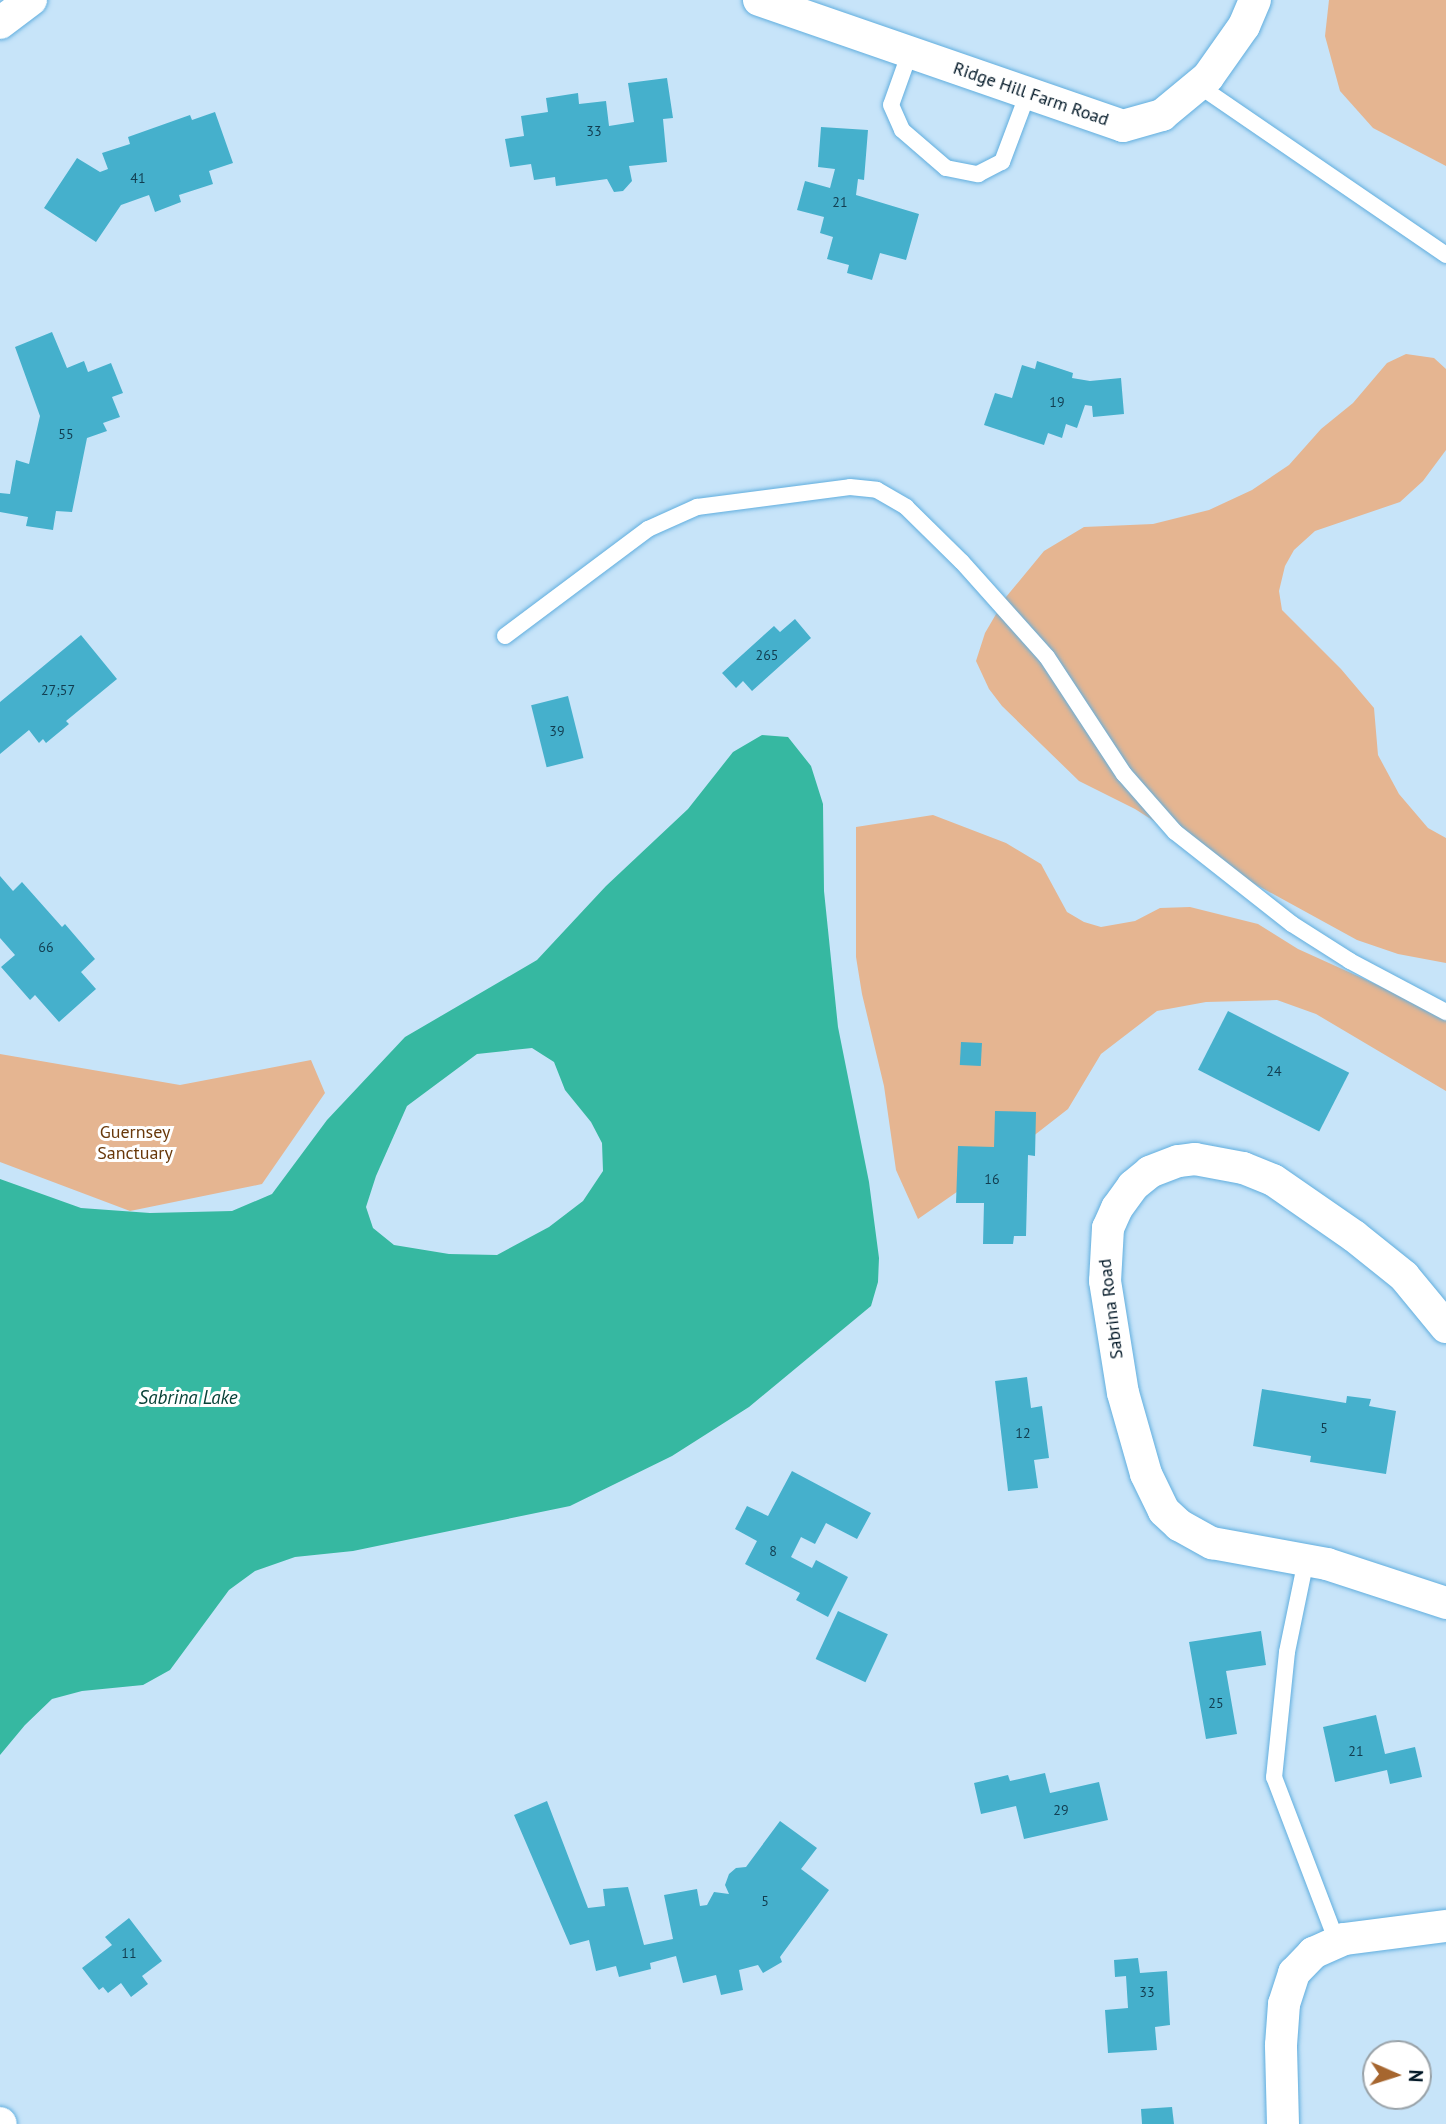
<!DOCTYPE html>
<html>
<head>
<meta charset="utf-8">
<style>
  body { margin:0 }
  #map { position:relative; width:1446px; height:2124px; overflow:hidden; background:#c7e4f9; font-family:"PT Sans",sans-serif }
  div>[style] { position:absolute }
  .green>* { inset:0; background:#e5b591 }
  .water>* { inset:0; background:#36b8a1 }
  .building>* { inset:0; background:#45b0cc; transform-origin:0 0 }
  .roads { filter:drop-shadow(0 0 2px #61aede) drop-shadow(0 0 2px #61aede) }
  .lane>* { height:16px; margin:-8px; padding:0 8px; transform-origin:8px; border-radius:8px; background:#fff }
  .street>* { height:32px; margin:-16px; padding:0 16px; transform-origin:16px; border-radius:16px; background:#fff }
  span { translate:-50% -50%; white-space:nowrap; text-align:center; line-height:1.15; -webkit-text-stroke:6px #fff; paint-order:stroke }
  .number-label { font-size:14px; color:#123d50 }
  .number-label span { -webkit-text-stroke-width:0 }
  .street-label { font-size:18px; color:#011726 }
  .park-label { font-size:18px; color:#68380a }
  .water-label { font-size:19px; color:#074137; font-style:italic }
  .north { position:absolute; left:1362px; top:2040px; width:70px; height:70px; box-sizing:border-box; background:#fff; border:2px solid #99a2a8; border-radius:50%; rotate:93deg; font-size:19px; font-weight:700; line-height:28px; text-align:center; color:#011726 }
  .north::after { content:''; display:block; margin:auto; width:24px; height:32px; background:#a6662f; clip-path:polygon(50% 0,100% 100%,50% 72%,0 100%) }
</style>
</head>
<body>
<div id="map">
  <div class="green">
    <div style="clip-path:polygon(1329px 0,1446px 0,1446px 166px,1373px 128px,1340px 91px,1325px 36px)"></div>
    <div style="clip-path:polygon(1406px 354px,1434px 358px,1446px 369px,1446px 450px,1423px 481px,1400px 502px,1315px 531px,1294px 550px,1285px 566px,1279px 591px,1282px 610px,1341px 669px,1374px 708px,1378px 755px,1399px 794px,1428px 828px,1446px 838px,1446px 963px,1398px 954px,1357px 940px,1242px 877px,1135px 809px,1079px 781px,1002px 706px,989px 689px,976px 661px,985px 633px,1006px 597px,1044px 551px,1084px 527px,1153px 524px,1209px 510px,1252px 490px,1289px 465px,1321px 429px,1353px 403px,1387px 363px)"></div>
    <div style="clip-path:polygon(933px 815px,1006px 843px,1041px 864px,1067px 912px,1084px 922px,1101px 927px,1135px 921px,1160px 908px,1190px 907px,1258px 924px,1298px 949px,1446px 1016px,1446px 1091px,1316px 1014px,1277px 1000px,1206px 1002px,1157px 1011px,1101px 1054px,1068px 1109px,1000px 1162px,918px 1219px,896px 1170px,884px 1086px,862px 994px,856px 957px,856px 827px)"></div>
    <div style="clip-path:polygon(0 1054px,180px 1085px,311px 1060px,325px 1093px,262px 1184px,130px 1211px,0 1162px)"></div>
  </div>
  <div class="water">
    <div style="clip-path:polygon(evenodd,762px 735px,788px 737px,811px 766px,823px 804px,824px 891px,838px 1027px,869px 1182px,879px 1258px,878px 1282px,871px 1306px,749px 1407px,672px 1456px,570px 1506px,353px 1551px,295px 1557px,255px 1571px,229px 1590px,170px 1670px,143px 1685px,82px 1691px,52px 1699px,25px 1725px,0 1755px,0 1179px,81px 1208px,150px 1213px,232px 1211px,272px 1194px,327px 1120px,405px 1037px,537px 960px,606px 886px,688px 809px,733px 752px,762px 735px,532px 1048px,554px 1062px,565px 1090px,591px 1122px,602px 1143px,603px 1171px,583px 1201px,549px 1227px,497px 1255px,449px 1254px,394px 1245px,373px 1228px,366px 1207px,376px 1176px,407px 1106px,477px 1054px,532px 1048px)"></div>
  </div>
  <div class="building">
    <div style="clip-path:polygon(667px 78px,673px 118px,663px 119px,667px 162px,629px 166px,632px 181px,623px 191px,614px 192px,607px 179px,556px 186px,555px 177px,534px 180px,531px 164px,510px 167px,505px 139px,524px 136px,521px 116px,548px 112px,546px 98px,578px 93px,579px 104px,606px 101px,609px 126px,634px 122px,628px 83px)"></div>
    <div style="clip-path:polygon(215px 112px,233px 163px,209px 171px,213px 184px,179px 195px,181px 202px,155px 212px,149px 195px,121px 205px,96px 242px,44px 208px,77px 158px,100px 172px,108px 169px,102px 153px,130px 144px,128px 137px,190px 115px,192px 120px)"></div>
    <div style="clip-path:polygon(821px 127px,868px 130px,864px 180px,858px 179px,856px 195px,919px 214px,906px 260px,880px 253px,872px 280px,847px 273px,849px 265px,827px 259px,833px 237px,820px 233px,824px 217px,797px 210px,805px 181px,830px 188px,835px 169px,818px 167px)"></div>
    <div style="clip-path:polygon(52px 332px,67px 368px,84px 361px,88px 372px,111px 363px,123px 393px,112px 397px,120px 417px,103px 423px,107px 431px,87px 438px,72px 512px,56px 511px,53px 530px,26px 526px,28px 517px,0 512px,0 493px,10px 494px,16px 460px,29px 464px,40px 416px,15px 347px)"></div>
    <div style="clip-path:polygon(1037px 361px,1073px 373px,1072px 378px,1090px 381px,1121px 378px,1124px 414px,1093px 417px,1092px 406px,1085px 405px,1077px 428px,1066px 424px,1062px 438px,1048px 433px,1044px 445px,984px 425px,995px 393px,1012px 398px,1022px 365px,1035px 369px)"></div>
    <div style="clip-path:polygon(795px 619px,811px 638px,752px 691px,743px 681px,736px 688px,722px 673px,774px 626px,780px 632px)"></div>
    <div style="clip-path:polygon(81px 635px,117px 679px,66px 721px,69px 724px,46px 743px,43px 739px,39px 743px,29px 730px,0 754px,0 702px)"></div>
    <div style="left:568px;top:696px;width:64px;height:38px;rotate:76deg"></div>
    <div style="clip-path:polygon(0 876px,13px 891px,22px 882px,62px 927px,65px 924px,95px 959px,81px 972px,96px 989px,59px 1022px,35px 995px,30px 1000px,1px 967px,15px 955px,0 938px)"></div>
    <div style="left:1228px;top:1011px;width:136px;height:66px;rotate:27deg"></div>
    <div style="left:961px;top:1042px;width:21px;height:23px;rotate:3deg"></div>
    <div style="clip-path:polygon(995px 1111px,1036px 1112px,1035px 1156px,1028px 1155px,1026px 1236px,1014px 1236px,1013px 1244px,983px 1244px,984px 1203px,956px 1203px,958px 1146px,994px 1147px)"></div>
    <div style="clip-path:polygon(1027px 1377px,1031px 1408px,1042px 1406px,1049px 1458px,1034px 1460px,1038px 1488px,1008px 1491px,995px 1381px)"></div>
    <div style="clip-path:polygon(1262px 1389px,1346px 1403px,1347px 1396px,1371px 1399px,1369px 1406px,1396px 1411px,1386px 1474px,1310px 1462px,1311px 1456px,1253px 1446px)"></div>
    <div style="clip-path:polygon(792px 1471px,871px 1513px,857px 1539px,826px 1523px,815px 1544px,801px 1537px,791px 1557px,812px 1568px,816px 1560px,848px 1577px,828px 1617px,796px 1600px,800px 1593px,745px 1564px,757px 1541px,735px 1529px,747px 1506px,768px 1516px)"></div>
    <div style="left:838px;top:1611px;width:55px;height:53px;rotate:25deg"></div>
    <div style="clip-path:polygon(1261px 1631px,1266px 1665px,1226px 1671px,1237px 1734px,1206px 1739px,1189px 1642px)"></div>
    <div style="clip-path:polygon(1376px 1715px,1385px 1754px,1415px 1747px,1422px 1777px,1390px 1784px,1387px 1770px,1335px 1782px,1323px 1727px)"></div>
    <div style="clip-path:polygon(1045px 1773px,1050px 1793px,1099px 1782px,1108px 1820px,1024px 1839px,1016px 1806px,981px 1814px,974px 1783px,1008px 1775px,1010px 1781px)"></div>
    <div style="clip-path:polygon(547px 1801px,588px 1908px,605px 1906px,603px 1889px,628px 1887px,644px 1945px,673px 1939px,664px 1895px,697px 1889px,700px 1906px,707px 1905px,714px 1892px,729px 1894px,725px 1885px,729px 1874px,736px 1868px,746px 1867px,780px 1821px,817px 1848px,801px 1869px,829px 1890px,780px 1957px,782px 1962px,763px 1973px,758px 1965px,739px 1970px,743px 1990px,721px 1995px,716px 1975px,683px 1983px,676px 1956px,650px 1963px,651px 1969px,619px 1977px,616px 1966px,596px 1971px,589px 1940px,570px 1945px,514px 1815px)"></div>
    <div style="clip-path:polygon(129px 1918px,162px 1961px,142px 1976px,148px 1984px,131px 1997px,121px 1983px,108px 1993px,103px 1987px,99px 1990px,82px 1968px,112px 1945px,105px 1937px)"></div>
    <div style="clip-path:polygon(1138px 1958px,1140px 1973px,1167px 1971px,1170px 2025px,1155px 2027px,1157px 2050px,1108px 2053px,1105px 2010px,1128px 2008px,1126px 1976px,1115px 1977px,1114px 1960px)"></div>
    <div style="clip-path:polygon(1172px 2107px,1174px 2124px,1142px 2124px,1141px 2109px)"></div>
  </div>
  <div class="roads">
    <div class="lane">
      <div style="left:910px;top:52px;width:56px;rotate:109.7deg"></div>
      <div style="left:891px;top:105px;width:27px;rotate:66deg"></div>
      <div style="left:902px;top:130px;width:58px;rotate:40.8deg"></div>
      <div style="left:946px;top:168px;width:33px;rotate:11deg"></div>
      <div style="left:978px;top:174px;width:27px;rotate:-27deg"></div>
      <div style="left:1002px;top:162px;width:74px;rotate:-69.4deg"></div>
      <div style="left:1198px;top:85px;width:301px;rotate:34.4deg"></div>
      <div style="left:505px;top:636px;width:179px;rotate:-36.8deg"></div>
      <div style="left:648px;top:529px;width:54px;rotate:-24.2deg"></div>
      <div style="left:697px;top:507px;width:154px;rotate:-7.4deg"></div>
      <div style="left:850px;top:487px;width:27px;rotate:6deg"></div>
      <div style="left:877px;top:490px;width:34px;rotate:30deg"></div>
      <div style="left:906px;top:507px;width:78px;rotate:44.5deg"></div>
      <div style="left:962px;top:562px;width:127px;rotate:48.2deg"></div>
      <div style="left:1047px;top:657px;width:140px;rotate:56.7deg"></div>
      <div style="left:1124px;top:774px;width:77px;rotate:48.7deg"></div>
      <div style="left:1175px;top:832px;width:149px;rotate:38.2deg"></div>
      <div style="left:1292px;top:924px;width:69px;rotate:32.5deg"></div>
      <div style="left:1350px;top:961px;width:109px;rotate:28deg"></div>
      <div style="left:1306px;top:1560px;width:94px;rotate:101.7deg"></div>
      <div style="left:1287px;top:1652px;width:126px;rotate:95.9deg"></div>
      <div style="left:1274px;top:1777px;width:177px;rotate:69.1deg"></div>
    </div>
    <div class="street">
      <div style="left:759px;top:0;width:385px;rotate:19.1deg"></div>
      <div style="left:1123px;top:126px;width:41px;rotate:-15.8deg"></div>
      <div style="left:1162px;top:115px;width:60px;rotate:-39.6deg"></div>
      <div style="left:1208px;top:77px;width:62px;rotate:-54.8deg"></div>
      <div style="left:1244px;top:26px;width:28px;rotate:-67deg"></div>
      <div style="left:0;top:23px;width:39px;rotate:-37deg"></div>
      <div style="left:1446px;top:1327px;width:66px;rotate:-129.5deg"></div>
      <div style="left:1404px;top:1276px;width:64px;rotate:-141.3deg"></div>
      <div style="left:1354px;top:1236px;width:98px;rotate:-145.3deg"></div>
      <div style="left:1273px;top:1180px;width:32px;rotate:-158deg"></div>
      <div style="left:1243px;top:1168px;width:49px;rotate:-169.4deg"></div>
      <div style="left:1195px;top:1159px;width:17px;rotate:173deg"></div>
      <div style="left:1178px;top:1161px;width:30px;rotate:159deg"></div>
      <div style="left:1150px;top:1172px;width:22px;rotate:141deg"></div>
      <div style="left:1133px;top:1186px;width:27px;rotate:126deg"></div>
      <div style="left:1117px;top:1208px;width:22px;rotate:114deg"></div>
      <div style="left:1108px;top:1228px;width:53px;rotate:93.2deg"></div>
      <div style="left:1105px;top:1281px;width:113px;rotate:80.9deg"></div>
      <div style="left:1123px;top:1393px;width:84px;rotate:74.1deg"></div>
      <div style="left:1146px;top:1474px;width:41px;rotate:64.1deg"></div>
      <div style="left:1164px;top:1511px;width:21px;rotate:43deg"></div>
      <div style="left:1179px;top:1525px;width:38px;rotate:29deg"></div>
      <div style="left:1212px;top:1543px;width:117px;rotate:10.3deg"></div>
      <div style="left:1327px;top:1564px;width:125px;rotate:18.1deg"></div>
      <div style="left:0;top:2123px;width:1px;rotate:45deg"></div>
      <div style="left:1283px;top:2124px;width:79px;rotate:-91.5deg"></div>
      <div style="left:1281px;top:2045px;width:41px;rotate:-85.8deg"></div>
      <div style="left:1284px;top:2004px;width:33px;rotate:-72deg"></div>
      <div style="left:1294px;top:1973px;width:28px;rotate:-46deg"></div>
      <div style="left:1313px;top:1953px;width:34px;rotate:-24deg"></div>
      <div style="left:1344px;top:1939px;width:103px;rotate:-7.3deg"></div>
    </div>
  </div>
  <div class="number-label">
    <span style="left:594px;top:131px">33</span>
    <span style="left:138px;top:178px">41</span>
    <span style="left:840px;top:202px">21</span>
    <span style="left:1057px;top:402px">19</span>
    <span style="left:66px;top:434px">55</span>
    <span style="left:767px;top:655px">265</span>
    <span style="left:58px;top:690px">27;57</span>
    <span style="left:557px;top:731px">39</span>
    <span style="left:46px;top:947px">66</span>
    <span style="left:1274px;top:1071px">24</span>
    <span style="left:992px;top:1179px">16</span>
    <span style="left:1324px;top:1428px">5</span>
    <span style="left:1023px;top:1433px">12</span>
    <span style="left:773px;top:1551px">8</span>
    <span style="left:1216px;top:1703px">25</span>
    <span style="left:1356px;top:1751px">21</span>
    <span style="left:1061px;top:1810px">29</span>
    <span style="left:765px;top:1901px">5</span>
    <span style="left:129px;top:1953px">11</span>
    <span style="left:1147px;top:1992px">33</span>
  </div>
  <div class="street-label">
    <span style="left:1031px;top:94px;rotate:19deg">Ridge Hill Farm Road</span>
    <span style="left:1111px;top:1309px;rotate:-97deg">Sabrina Road</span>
  </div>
  <div class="park-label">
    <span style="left:135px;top:1143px">Guernsey<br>Sanctuary</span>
  </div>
  <div class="water-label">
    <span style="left:188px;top:1398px">Sabrina Lake</span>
  </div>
  <div class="north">N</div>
</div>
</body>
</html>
